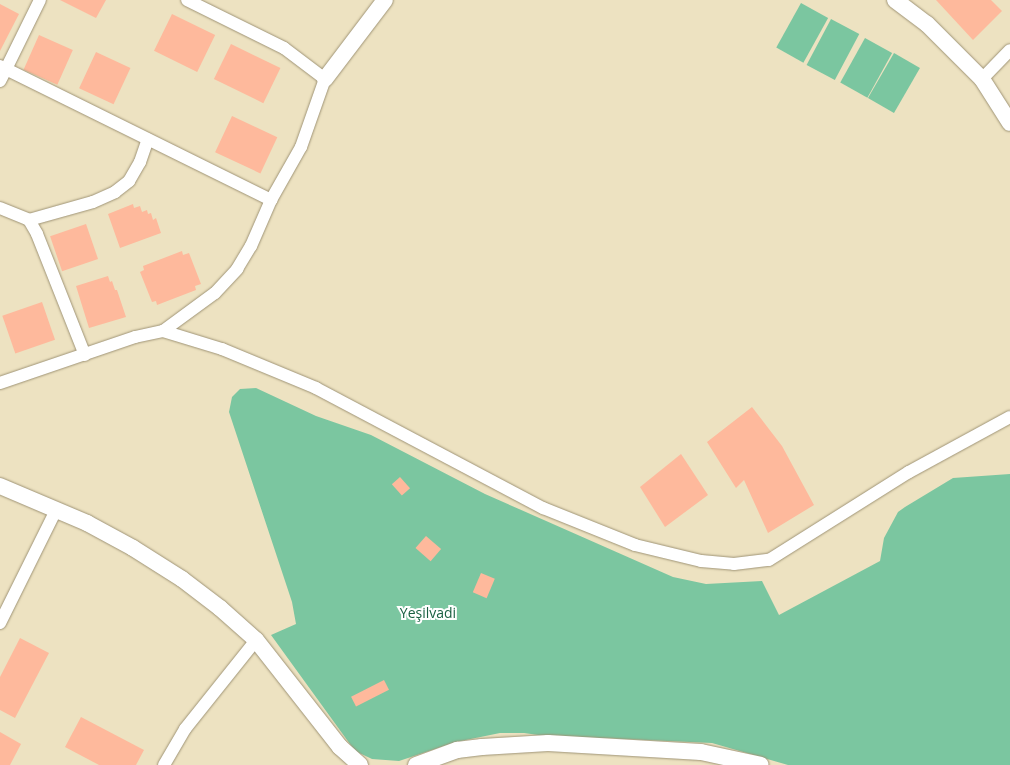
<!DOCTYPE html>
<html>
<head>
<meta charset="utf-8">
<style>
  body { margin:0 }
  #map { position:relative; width:1010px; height:765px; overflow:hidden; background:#ede2c1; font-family:"Open Sans",sans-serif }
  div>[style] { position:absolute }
  .green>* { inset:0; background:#7bc6a0; transform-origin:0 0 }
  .building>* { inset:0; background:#feb99c; transform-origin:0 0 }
  .roads { filter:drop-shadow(0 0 1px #9f9476) drop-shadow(0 0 1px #9f9476) }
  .minor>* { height:12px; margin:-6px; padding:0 6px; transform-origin:6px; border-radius:6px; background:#fff }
  .tertiary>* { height:16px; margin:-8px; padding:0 8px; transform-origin:8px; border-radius:8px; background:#fff }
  span { translate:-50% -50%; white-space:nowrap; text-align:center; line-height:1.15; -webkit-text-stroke:4px #fff; paint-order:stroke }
  .park-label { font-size:14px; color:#196042 }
</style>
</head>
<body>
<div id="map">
  <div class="green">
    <div style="left:801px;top:3px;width:31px;height:51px;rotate:29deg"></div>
    <div style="left:831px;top:19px;width:32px;height:52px;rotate:28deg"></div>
    <div style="left:865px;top:38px;width:31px;height:51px;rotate:29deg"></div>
    <div style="left:894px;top:53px;width:30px;height:52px;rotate:30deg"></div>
    <div style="clip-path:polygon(256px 388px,316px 416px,371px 435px,485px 494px,673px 577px,706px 584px,762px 581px,779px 615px,880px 561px,884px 538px,898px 512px,905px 507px,953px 478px,1010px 474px,1010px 765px,788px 765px,712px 743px,600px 738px,559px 738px,524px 733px,500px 733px,456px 742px,399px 761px,372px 759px,355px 751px,271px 635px,296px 624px,292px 602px,229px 412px,232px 397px,240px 389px)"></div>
  </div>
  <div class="building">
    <div style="clip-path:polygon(60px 0,106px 0,96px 18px)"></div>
    <div style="clip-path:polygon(936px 0,991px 0,1002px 11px,973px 40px)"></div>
    <div style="clip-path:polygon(0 4px,19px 14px,0 51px)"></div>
    <div style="left:172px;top:14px;width:48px;height:41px;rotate:26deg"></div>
    <div style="left:39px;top:35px;width:37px;height:38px;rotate:24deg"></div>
    <div style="left:231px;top:44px;width:55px;height:39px;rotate:26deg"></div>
    <div style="left:96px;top:52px;width:38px;height:40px;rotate:25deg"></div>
    <div style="left:232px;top:116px;width:50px;height:40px;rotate:25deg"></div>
    <div style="clip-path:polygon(133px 204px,134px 208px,140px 206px,142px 212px,147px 210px,148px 214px,151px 213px,153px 220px,156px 218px,161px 233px,120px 248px,108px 214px)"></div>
    <div style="left:86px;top:224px;width:37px;height:38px;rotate:71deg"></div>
    <div style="clip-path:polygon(182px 251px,183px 255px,189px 253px,201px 284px,195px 286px,196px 290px,157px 305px,156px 301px,152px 302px,140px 272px,144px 270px,143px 266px)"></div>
    <div style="clip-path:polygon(108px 276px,110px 282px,112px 281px,115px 290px,117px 290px,126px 317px,89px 328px,76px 286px)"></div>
    <div style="left:42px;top:302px;width:40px;height:42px;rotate:71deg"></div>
    <div style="clip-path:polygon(752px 407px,782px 446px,814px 505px,768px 533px,744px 480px,736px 488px,707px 442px)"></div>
    <div style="clip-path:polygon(681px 454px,708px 495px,665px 527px,640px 487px)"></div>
    <div style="left:400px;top:477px;width:15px;height:11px;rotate:48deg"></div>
    <div style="left:426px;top:536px;width:20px;height:16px;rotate:41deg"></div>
    <div style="left:481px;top:573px;width:15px;height:21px;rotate:23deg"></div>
    <div style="clip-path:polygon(20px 638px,49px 653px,15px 718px,0 710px,0 677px)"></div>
    <div style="left:384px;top:680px;width:11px;height:37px;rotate:63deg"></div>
    <div style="clip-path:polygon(81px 717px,144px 750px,136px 765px,99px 765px,65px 747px)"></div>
    <div style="clip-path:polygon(0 732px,21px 744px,10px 765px,0 765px)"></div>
  </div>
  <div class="roads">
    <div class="minor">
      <div style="left:0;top:66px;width:7px;rotate:27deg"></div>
      <div style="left:6px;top:69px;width:77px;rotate:-63.8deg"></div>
      <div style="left:982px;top:79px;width:40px;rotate:-46deg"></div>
      <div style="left:0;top:81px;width:13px;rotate:-63deg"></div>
      <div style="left:6px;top:69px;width:296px;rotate:26.3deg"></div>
      <div style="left:0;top:208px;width:31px;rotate:22deg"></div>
      <div style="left:29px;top:220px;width:16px;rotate:60deg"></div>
      <div style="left:37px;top:234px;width:130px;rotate:68.4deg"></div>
      <div style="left:29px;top:220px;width:66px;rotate:-15.7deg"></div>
      <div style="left:93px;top:202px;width:24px;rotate:-24deg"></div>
      <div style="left:115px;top:192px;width:18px;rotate:-38deg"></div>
      <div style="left:129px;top:181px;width:22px;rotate:-60deg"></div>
      <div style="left:140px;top:162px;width:24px;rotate:-71deg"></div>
      <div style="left:163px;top:331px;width:62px;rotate:17deg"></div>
      <div style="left:222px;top:349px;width:102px;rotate:22.5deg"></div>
      <div style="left:316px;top:388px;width:257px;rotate:27.9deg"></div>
      <div style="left:543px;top:508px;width:99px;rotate:21.9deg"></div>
      <div style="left:635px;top:545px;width:68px;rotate:13.6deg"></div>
      <div style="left:701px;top:561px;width:33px;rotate:5deg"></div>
      <div style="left:734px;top:564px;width:35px;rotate:-7deg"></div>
      <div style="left:769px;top:560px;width:165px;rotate:-32.2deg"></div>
      <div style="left:909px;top:472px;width:115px;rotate:-28.6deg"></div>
      <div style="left:0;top:383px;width:143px;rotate:-18.8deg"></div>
      <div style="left:135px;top:337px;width:29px;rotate:-12deg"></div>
      <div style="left:163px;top:331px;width:64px;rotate:-36.2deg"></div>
      <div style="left:215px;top:293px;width:33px;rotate:-47deg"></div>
      <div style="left:237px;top:269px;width:27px;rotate:-59deg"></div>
      <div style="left:251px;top:246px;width:50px;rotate:-66.5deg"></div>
      <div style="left:271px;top:200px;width:61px;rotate:-60.5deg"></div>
      <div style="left:301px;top:147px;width:72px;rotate:-70.6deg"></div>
      <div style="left:325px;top:79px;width:51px;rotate:-142.9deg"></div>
      <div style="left:284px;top:48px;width:108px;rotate:-153.7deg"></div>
      <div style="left:0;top:623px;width:126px;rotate:-63.6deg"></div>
      <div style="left:164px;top:765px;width:42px;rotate:-59.7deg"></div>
      <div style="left:185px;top:729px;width:114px;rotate:-51.4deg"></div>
    </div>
    <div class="tertiary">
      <div style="left:895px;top:0;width:40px;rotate:37deg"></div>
      <div style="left:927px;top:24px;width:78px;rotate:45deg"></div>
      <div style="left:982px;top:79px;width:52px;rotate:57.5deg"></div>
      <div style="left:325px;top:79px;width:99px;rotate:-52.8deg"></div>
      <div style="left:0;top:486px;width:95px;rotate:23deg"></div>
      <div style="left:87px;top:523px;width:52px;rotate:28.5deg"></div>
      <div style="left:133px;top:548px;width:58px;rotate:32.3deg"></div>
      <div style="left:182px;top:579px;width:48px;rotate:37.3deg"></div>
      <div style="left:220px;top:608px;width:48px;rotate:41.6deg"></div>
      <div style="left:256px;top:640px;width:136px;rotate:51.9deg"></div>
      <div style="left:340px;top:747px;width:27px;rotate:42deg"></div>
      <div style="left:416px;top:765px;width:44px;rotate:-20.1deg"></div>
      <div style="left:457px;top:750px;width:25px;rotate:-7deg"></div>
      <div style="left:482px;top:747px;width:66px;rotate:-3.5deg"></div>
      <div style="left:548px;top:743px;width:153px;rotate:3.4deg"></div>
      <div style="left:701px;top:752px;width:61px;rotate:12.2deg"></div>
    </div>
  </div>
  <div class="park-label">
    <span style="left:428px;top:613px">Yeşilvadi</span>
  </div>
</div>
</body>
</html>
